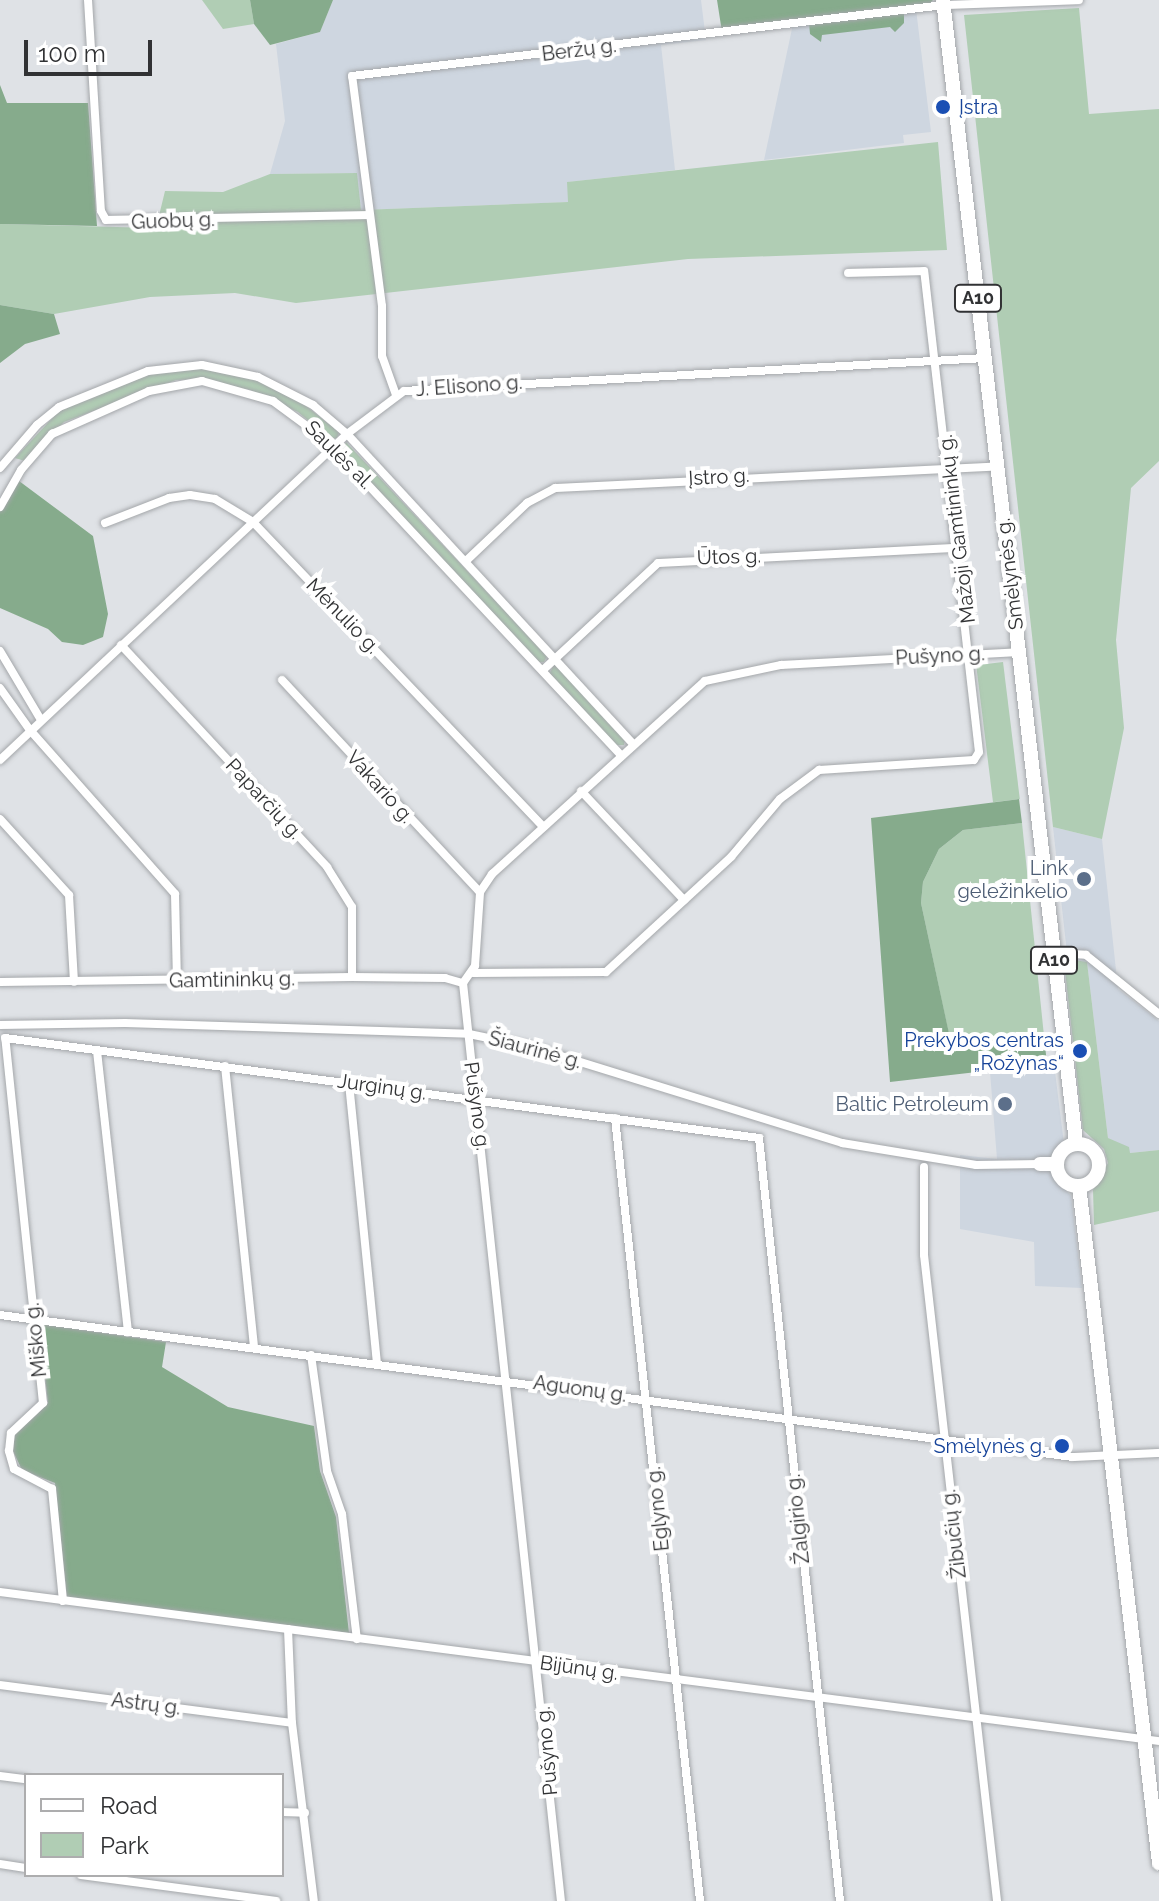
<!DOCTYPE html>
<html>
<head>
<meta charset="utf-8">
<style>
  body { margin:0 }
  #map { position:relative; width:1159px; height:1901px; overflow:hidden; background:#dfe2e6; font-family:Raleway,sans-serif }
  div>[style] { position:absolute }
  .built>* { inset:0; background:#ced6e0 }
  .green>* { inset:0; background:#b0cdb4; transform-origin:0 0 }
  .forest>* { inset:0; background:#86ab8c }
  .roads { filter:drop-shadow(0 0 2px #a4a7aa) drop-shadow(0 0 2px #a4a7aa) }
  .minor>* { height:8px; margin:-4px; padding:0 4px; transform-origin:4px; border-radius:4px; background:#fff }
  .primary>* { height:14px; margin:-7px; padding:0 7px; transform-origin:7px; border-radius:7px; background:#fff }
  .trunk>* { height:14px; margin:-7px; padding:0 7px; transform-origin:7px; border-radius:7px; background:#fff }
  .trunk>.ring { margin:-7px; padding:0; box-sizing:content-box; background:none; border:14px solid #fff; border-radius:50% }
  .dots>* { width:22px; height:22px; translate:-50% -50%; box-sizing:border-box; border:4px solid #fff; border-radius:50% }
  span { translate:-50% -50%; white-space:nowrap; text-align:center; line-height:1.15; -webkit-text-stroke:8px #fff; paint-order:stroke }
  .shield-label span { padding:2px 6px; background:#fff; border:2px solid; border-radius:6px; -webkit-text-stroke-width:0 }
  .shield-label { font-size:18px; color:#313234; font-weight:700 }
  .street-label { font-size:20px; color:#313234 }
  .transit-label { font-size:20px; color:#164399 }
  .left { translate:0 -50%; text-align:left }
  .right { translate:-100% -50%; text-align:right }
  .service-label { font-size:20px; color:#4e5e75 }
  .legend { position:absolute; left:24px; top:1773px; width:260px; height:104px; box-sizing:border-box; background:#fff; border:2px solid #adadae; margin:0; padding:10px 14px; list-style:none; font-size:24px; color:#313234 }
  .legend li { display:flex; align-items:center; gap:16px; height:40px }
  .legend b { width:40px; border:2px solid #adadae }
  .scale { position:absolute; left:24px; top:40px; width:128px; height:36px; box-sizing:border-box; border:4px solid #313234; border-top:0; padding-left:10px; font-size:24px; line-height:28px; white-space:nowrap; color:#313234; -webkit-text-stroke:6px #fff; paint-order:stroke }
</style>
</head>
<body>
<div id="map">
  <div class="built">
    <div style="clip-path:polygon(333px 0,701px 0,706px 40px,661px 45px,675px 170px,568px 182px,569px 202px,361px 210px,356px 173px,270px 174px,285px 121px,276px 44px,320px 32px)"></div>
    <div style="clip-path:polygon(916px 9px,931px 132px,903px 135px,904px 143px,764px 160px,793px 24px)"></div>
    <div style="clip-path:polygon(1053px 827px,1102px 839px,1118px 989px,1159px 1021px,1159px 1150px,1130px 1153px,1108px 1138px,1087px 962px,1068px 962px)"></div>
    <div style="clip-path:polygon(1054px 1063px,1064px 1144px,1050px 1157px,1051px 1173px,1071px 1196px,1082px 1288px,1035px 1286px,1034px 1242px,960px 1229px,960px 1155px,997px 1159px,990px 1072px)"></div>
  </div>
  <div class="green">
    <div style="clip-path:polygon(202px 0,250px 0,254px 24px,223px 29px)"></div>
    <div style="clip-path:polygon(1079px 8px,1089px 114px,1159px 109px,1159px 461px,1131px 488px,1116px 640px,1124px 728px,1102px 839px,1053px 827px,964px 15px)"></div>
    <div style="clip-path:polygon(938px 142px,947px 250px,688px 259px,296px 303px,235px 293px,150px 297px,54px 314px,0 305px,0 224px,156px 228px,165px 191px,223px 192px,270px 174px,357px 173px,361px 210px,568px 202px,567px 182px)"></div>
    <div style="clip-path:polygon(200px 366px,256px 379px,301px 402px,339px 432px,337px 438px,330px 439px,298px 412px,250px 390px,201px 379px,176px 380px,64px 422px,25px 461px,15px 458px,60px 410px,148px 375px)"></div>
    <div style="clip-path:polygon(346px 442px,547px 656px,544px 662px,537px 662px,342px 452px)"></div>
    <div style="left:1003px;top:662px;width:138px;height:27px;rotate:83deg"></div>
    <div style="clip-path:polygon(554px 664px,625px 739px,624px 745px,616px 745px,549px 675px)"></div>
    <div style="clip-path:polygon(1022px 823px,1044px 1036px,950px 1039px,921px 903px,923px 882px,939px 849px,963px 830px)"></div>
    <div style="clip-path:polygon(1074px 960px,1087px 962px,1108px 1138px,1129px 1147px,1130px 1153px,1159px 1150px,1159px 1211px,1094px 1225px,1093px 1190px,1108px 1163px,1104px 1149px,1083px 1130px,1065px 971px)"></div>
  </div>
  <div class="forest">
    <div style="clip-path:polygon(250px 0,333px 0,320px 32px,270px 45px,254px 24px)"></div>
    <div style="clip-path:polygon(717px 0,933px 0,926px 8px,904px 10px,904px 23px,895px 32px,890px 27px,822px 35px,821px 42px,810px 34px,809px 23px,722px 32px)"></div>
    <div style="clip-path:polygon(0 85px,7px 103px,88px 103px,97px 226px,0 224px)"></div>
    <div style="clip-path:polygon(0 305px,54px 314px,60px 334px,25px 344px,0 363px)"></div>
    <div style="clip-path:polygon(15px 478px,93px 536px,108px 614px,103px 637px,83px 645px,62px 642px,48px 629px,0 608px,0 507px)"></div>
    <div style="clip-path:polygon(1019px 799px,1022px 823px,963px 830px,939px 849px,923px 882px,921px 903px,950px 1038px,1044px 1036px,1047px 1064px,890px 1082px,871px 818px)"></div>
    <div style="clip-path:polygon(39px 1324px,166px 1342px,162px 1367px,228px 1407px,314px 1426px,320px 1471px,336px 1517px,349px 1633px,67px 1598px,55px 1483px,22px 1470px,13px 1451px,15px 1433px,48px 1403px)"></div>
  </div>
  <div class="roads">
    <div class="minor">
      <div style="left:88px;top:0;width:211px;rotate:86.5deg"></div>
      <div style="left:101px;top:211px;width:10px;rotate:61deg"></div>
      <div style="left:106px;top:220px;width:261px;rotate:-1.1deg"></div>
      <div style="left:396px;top:395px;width:41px;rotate:-109.7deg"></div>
      <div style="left:382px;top:356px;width:50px;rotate:-90deg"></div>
      <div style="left:382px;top:306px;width:232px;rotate:-97.4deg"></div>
      <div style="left:352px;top:76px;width:596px;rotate:-6.84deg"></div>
      <div style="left:944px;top:5px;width:135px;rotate:-2.1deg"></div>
      <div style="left:0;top:468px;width:57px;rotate:-49.3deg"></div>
      <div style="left:37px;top:425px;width:28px;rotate:-39deg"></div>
      <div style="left:59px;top:407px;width:96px;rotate:-22deg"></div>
      <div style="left:148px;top:371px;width:54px;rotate:-6.3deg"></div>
      <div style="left:202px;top:365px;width:57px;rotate:12.1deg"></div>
      <div style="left:258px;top:377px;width:62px;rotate:27deg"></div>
      <div style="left:313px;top:405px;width:45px;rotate:40.5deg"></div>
      <div style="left:347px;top:434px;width:422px;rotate:47.3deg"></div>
      <div style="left:0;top:507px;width:43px;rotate:-60.4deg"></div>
      <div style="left:21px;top:470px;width:48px;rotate:-49.3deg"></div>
      <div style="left:52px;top:434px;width:106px;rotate:-23.9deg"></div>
      <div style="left:149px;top:391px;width:54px;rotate:-10.7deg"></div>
      <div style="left:202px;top:381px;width:74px;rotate:15.7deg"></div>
      <div style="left:273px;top:401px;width:67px;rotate:36.5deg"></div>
      <div style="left:327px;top:441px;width:430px;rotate:46.9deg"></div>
      <div style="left:105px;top:523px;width:69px;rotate:-21.3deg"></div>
      <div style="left:169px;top:498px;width:21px;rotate:-8deg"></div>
      <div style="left:190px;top:495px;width:25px;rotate:9deg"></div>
      <div style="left:215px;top:499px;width:44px;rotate:31.2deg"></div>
      <div style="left:253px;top:522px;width:421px;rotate:46.4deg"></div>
      <div style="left:467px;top:560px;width:83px;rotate:-43.5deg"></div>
      <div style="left:527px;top:503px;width:32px;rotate:-28deg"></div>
      <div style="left:555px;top:488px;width:443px;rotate:-2.8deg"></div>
      <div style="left:121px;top:645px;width:303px;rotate:47.1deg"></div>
      <div style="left:327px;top:867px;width:47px;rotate:58deg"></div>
      <div style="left:352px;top:907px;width:70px;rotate:90deg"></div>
      <div style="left:0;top:651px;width:80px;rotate:59.3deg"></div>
      <div style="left:543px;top:670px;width:157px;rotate:-42.9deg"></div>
      <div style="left:658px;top:563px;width:301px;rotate:-2.9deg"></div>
      <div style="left:282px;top:680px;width:290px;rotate:47deg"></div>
      <div style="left:0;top:688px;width:52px;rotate:54.5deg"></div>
      <div style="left:30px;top:730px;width:219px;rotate:48.5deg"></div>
      <div style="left:175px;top:894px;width:87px;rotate:88.7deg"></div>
      <div style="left:0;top:760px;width:476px;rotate:-43.2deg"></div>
      <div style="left:347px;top:434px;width:71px;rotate:-37deg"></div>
      <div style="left:404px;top:391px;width:582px;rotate:-3.25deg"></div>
      <div style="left:581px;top:791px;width:150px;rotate:46.6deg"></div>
      <div style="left:0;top:819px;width:103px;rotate:47.8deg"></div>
      <div style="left:69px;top:895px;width:87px;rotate:86.7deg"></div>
      <div style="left:1053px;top:953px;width:33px;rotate:3deg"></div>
      <div style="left:1086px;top:955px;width:94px;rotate:38.9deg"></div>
      <div style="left:473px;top:973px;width:133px;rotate:-0.4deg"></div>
      <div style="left:606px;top:972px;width:170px;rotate:-42.6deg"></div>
      <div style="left:731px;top:857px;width:76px;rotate:-49.8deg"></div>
      <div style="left:780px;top:799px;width:49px;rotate:-36.6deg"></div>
      <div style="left:819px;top:770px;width:155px;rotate:-3.7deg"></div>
      <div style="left:974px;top:760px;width:9px;rotate:-58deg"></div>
      <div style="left:979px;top:752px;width:484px;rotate:-96.5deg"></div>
      <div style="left:924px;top:271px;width:76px;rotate:178.5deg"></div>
      <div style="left:0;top:982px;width:352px;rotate:-0.8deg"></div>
      <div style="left:352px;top:977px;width:93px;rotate:0.6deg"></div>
      <div style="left:445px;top:978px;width:19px;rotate:16deg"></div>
      <div style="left:463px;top:983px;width:923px;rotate:83.91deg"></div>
      <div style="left:463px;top:983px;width:21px;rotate:-55deg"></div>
      <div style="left:475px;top:966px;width:74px;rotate:-86.1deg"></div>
      <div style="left:480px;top:892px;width:22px;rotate:-56deg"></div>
      <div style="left:492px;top:874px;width:287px;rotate:-42.2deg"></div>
      <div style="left:705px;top:681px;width:78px;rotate:-11.9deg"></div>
      <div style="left:781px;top:665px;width:238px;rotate:-3.1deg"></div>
      <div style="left:0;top:1025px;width:125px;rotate:-0.9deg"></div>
      <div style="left:125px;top:1023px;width:344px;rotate:1.8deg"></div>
      <div style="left:469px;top:1034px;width:64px;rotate:11.7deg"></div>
      <div style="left:532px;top:1047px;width:325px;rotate:17.2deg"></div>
      <div style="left:842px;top:1143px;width:136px;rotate:9.3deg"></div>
      <div style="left:976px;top:1165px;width:64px;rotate:-0.9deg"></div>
      <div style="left:97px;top:1051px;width:283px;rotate:83.7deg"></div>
      <div style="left:225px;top:1066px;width:283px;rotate:84.1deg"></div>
      <div style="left:349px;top:1083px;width:282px;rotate:84.3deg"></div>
      <div style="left:615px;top:1118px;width:788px;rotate:83.8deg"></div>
      <div style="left:924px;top:1167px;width:88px;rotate:90deg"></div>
      <div style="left:924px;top:1255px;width:650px;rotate:83.55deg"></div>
      <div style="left:0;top:1315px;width:1082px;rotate:7.54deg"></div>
      <div style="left:1073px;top:1457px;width:86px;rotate:-2.7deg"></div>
      <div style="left:311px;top:1355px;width:117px;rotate:82.1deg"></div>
      <div style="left:327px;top:1471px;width:46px;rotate:70.8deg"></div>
      <div style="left:342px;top:1514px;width:126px;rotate:83.2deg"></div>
      <div style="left:0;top:1592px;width:1169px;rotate:7.33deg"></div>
      <div style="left:63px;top:1601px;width:113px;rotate:-95.6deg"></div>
      <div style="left:52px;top:1489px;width:43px;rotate:-152.2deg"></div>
      <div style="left:14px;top:1469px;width:19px;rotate:-106deg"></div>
      <div style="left:9px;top:1451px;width:18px;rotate:-84deg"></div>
      <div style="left:11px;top:1433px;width:44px;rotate:-43.2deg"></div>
      <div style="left:43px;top:1403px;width:367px;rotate:-95.9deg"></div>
      <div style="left:5px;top:1038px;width:761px;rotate:7.55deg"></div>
      <div style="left:759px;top:1138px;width:767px;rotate:83.94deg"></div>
      <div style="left:288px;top:1629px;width:94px;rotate:87.6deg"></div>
      <div style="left:292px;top:1723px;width:179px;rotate:83deg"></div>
      <div style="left:0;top:1685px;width:294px;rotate:7.4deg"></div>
      <div style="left:0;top:1776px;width:26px;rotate:7deg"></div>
      <div style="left:282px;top:1812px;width:23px;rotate:2deg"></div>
      <div style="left:0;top:1864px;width:26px;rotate:9deg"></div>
      <div style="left:81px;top:1875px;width:197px;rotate:7.6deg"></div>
    </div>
    <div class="primary">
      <div style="left:1040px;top:1164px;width:16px"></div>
    </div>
    <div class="trunk">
      <div style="left:943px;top:0;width:1151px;rotate:83.36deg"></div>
      <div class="ring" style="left:1057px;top:1144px;width:28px;height:28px"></div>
      <div style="left:1079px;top:1186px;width:682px;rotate:83.26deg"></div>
    </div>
  </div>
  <div class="dots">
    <div style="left:943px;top:107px;background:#1a4fb4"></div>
    <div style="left:1084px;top:879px;background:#5c6f8a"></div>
    <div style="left:1080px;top:1051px;background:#1a4fb4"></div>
    <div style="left:1005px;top:1104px;background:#5c6f8a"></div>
    <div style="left:1062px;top:1446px;background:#1a4fb4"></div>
  </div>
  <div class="shield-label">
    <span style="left:978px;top:298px">A10</span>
    <span style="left:1054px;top:960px">A10</span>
  </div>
  <div class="street-label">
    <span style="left:579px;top:50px;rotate:-7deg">Beržų g.</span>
    <span style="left:173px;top:221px;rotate:-2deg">Guobų g.</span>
    <span style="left:469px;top:386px;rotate:-4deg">J. Elisono g.</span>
    <span style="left:339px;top:455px;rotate:45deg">Saulės al.</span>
    <span style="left:719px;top:477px;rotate:-3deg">Įstro g.</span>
    <span style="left:957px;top:529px;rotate:-97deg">Mažoji Gamtininkų g.</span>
    <span style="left:729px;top:557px;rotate:-2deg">Ūtos g.</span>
    <span style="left:1010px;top:574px;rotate:-97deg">Smėlynės g.</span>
    <span style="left:343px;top:616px;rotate:46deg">Mėnulio g.</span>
    <span style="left:940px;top:656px;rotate:-3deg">Pušyno g.</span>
    <span style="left:380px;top:787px;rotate:48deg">Vakario g.</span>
    <span style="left:264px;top:799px;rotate:47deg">Paparčių g.</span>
    <span style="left:232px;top:980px;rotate:-1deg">Gamtininkų g.</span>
    <span style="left:535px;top:1050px;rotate:15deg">Šiaurinė g.</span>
    <span style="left:382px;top:1087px;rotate:8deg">Jurginų g.</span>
    <span style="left:477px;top:1106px;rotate:82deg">Pušyno g.</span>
    <span style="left:36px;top:1340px;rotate:-96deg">Miško g.</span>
    <span style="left:580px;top:1389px;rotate:8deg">Aguonų g.</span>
    <span style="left:658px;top:1509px;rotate:-96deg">Eglyno g.</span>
    <span style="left:798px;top:1519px;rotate:-96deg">Žalgirio g.</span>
    <span style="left:954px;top:1534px;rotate:-97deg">Žibučių g.</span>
    <span style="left:579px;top:1668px;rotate:8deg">Bijūnų g.</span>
    <span style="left:146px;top:1704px;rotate:7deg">Astrų g.</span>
    <span style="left:547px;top:1751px;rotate:-95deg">Pušyno g.</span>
  </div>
  <div class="transit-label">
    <span class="left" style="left:959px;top:107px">Įstra</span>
    <span class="right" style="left:1064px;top:1052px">Prekybos centras<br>„Rožynas“</span>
    <span class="right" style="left:1046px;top:1446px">Smėlynės g.</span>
  </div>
  <div class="service-label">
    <span class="right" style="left:1068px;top:880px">Link<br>geležinkelio</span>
    <span class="right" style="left:989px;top:1104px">Baltic Petroleum</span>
  </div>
  <ul class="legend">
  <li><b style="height:10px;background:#fff"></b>Road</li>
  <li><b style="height:22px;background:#b0cdb4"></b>Park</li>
  </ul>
  <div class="scale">100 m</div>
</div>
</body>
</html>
